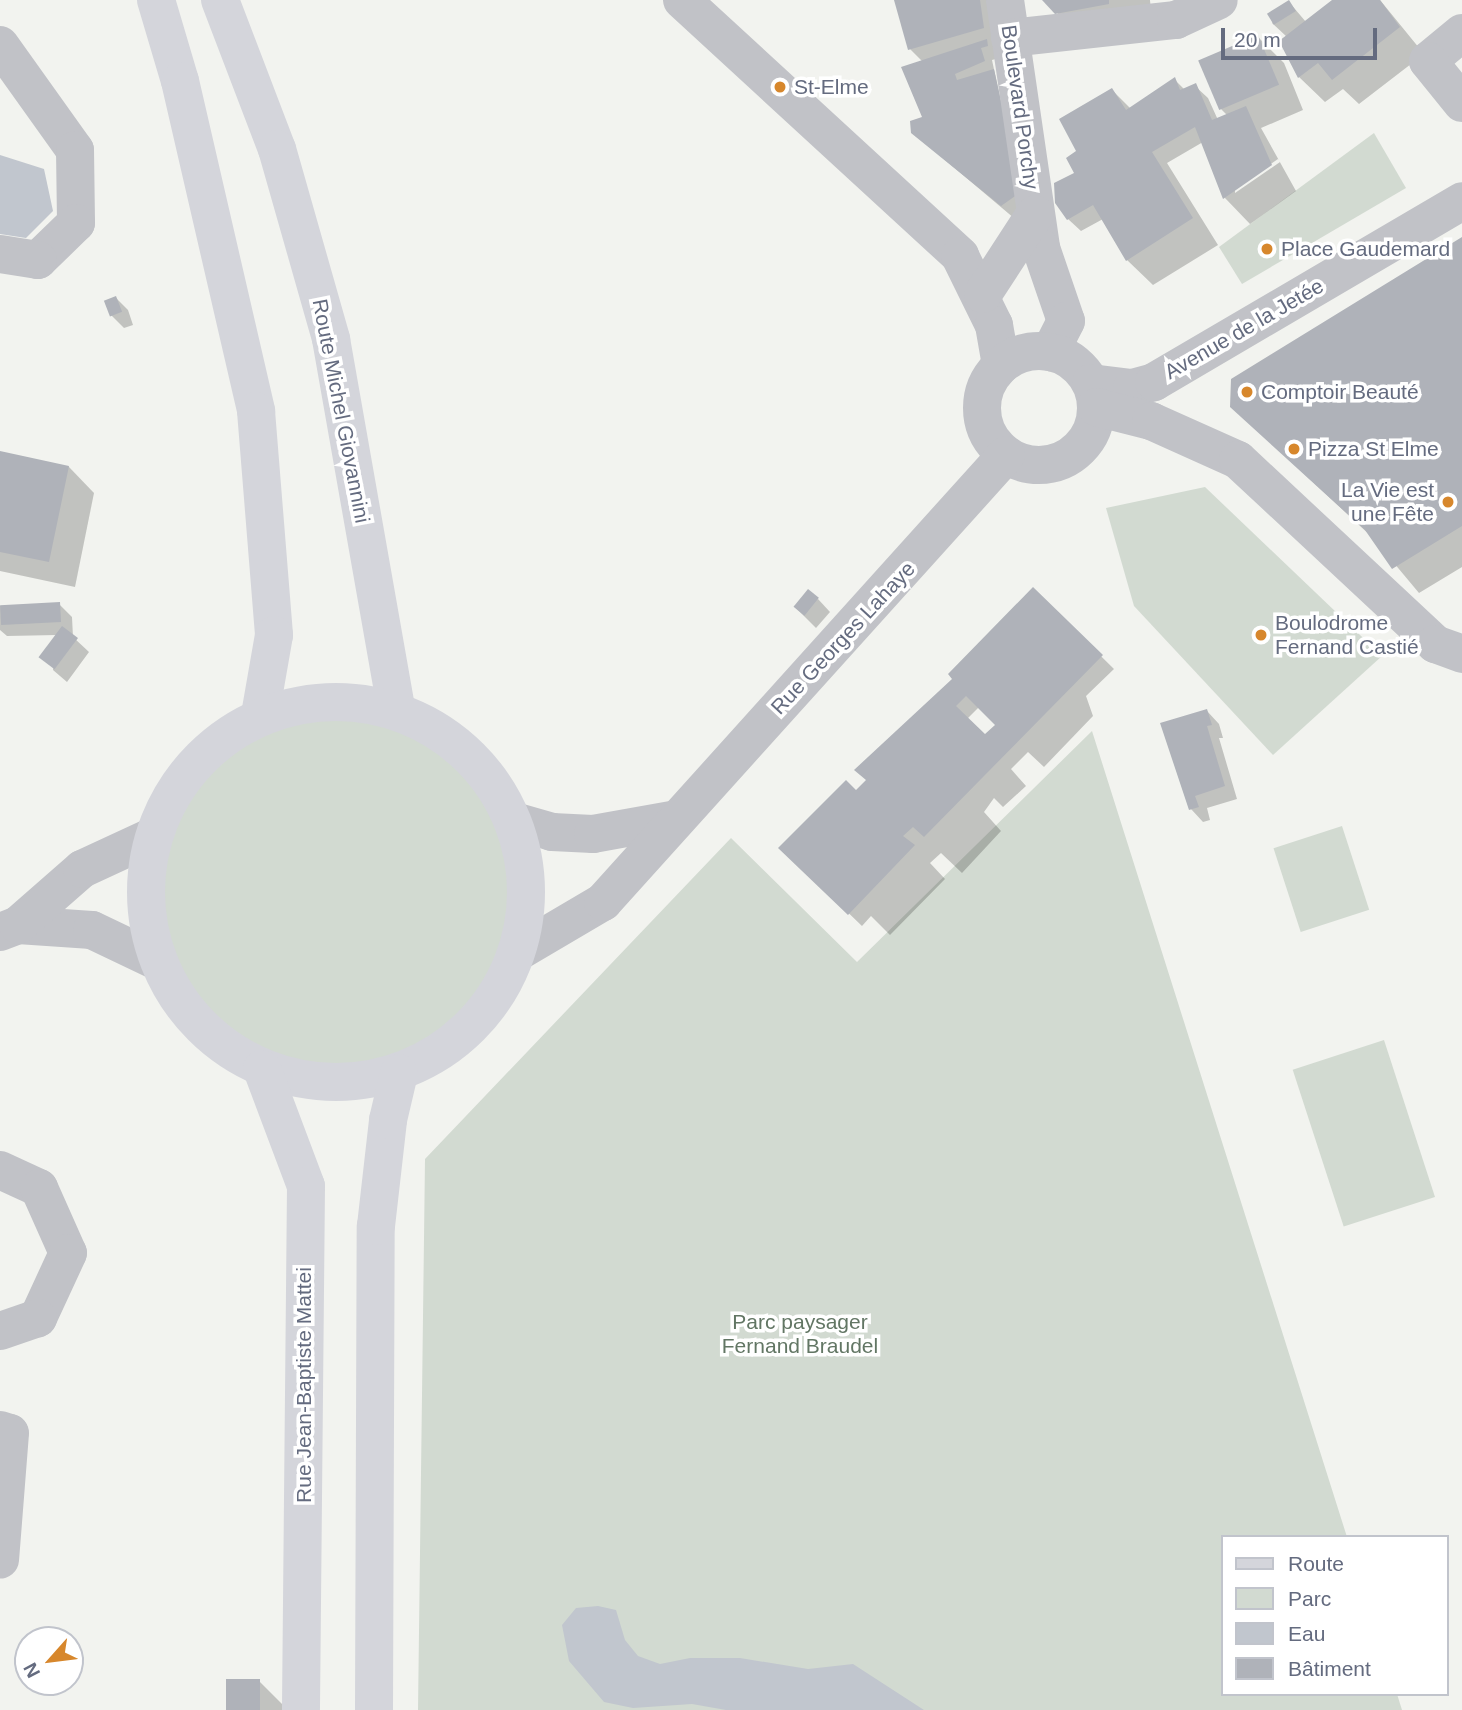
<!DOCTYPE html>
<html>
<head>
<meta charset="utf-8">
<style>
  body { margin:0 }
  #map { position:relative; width:1462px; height:1710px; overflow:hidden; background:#f2f3ef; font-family:Helvetica,sans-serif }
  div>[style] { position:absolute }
  .green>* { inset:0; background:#d2dad1; transform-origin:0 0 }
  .round { border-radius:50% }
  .water>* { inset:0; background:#c1c6ce }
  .shadow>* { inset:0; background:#0003 }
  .building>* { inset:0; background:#afb2b9; transform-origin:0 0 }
  .minor>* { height:38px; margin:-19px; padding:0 19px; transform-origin:19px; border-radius:19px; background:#c1c2c7 }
  .minor>.ring { margin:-19px; padding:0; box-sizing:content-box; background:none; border:38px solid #c1c2c7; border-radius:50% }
  .major>* { height:38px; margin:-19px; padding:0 19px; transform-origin:19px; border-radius:19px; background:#d4d5db }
  .major>.ring { margin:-19px; padding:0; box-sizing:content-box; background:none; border:38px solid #d4d5db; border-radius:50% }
  .dots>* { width:19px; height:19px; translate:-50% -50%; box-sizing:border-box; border:4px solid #fff; border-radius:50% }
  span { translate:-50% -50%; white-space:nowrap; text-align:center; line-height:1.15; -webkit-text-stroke:7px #fff; paint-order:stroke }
  .poi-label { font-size:21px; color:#646b7f }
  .left { translate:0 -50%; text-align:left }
  .right { translate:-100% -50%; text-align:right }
  .street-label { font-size:21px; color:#646b7f }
  .park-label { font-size:21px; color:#627664 }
  .legend { position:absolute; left:1221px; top:1535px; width:228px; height:161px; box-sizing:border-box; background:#fff; border:2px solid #c1c4cc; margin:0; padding:9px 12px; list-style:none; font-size:21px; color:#646b7f }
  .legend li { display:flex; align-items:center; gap:14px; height:35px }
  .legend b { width:35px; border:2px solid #c1c4cc }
  .north { position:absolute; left:14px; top:1626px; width:70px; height:70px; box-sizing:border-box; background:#fff; border:2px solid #c1c4cc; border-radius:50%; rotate:242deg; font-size:19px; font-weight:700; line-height:28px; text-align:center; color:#646b7f }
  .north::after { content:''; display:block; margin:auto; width:24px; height:32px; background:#d7872c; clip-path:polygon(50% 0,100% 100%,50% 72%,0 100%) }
  .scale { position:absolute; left:1221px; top:28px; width:156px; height:32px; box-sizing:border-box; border:4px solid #646b7f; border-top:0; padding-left:9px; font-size:21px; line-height:24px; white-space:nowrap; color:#646b7f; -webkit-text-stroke:5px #fff; paint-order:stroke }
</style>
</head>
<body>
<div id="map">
  <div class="green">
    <div style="clip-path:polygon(1374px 133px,1406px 188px,1242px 284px,1219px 247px)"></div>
    <div style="clip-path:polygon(1205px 487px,1382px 656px,1273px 755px,1134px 606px,1106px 508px)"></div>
    <div class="round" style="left:146px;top:702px;width:380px;height:380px"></div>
    <div style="clip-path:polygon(1092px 731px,1347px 1537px,1222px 1537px,1222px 1694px,1397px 1694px,1402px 1710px,418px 1710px,425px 1159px,731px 838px,857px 962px)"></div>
    <div style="left:1342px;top:826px;width:88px;height:72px;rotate:72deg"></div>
    <div style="left:1384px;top:1040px;width:165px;height:96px;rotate:72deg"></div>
  </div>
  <div class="water">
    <div style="clip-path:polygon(0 155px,44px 169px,53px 211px,26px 238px,0 234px)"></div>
    <div style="clip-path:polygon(598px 1606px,616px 1610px,625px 1640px,638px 1656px,660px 1664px,690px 1658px,740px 1658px,808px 1669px,853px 1664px,924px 1710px,726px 1710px,692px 1704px,633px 1708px,604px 1702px,569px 1661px,562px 1625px,576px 1608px)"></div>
  </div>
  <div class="shadow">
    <div style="clip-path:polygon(895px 0,992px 0,999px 58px,992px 60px,1028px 230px,912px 132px,925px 118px,923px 62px,910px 49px)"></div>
    <div style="clip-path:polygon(1045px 0,1150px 0,1151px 11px,1082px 39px)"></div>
    <div style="clip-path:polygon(1335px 0,1380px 0,1424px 54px,1359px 104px,1343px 89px,1325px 102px,1299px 77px,1287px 37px,1272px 23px,1289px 2px,1306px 22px)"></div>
    <div style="clip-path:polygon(evenodd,1258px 37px,1284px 63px,1303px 110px,1261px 128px,1296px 191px,1250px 224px,1225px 198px,1203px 142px,1167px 163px,1218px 245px,1153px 285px,1127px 260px,1103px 219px,1081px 231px,1068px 219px,1078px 151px,1112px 90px,1131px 109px,1175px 80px,1185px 90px,1195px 86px,1208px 98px,1218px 120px,1228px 116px,1221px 109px,1258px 37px,1278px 159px,1280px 162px,1235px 193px,1235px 189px,1278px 159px)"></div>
    <div style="clip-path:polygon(1462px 240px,1462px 567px,1419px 593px,1373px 538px,1231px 406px)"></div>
    <div style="clip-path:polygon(116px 298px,128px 310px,133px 325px,124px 328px,111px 315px)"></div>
    <div style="clip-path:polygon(0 453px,69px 467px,94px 493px,75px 587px,0 571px)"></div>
    <div style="clip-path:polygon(evenodd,1033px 589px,1114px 669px,1086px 696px,1093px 716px,1044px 767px,1028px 752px,1011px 769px,1026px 786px,1003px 807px,994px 798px,984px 812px,1001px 831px,962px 873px,941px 853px,930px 863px,945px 879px,890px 935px,871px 916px,862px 926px,781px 848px,857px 793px,868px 781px,857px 770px,954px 679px,1033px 589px,981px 705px,999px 723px,985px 737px,967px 719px,981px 705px)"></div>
    <div style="clip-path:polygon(818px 599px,830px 612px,816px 628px,794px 606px)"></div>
    <div style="clip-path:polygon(59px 604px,72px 617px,73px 637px,89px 652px,67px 682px,53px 670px,57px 635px,7px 636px,0 630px,0 606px)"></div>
    <div style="clip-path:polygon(1207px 711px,1219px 724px,1223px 738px,1219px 738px,1237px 799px,1207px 808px,1210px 820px,1203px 822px,1191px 809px)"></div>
    <div style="clip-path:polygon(259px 1681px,288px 1710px,227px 1710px)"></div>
  </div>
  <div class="building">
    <div style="clip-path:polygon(894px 0,980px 0,984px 28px,908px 50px)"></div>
    <div style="clip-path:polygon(1042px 0,1109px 0,1109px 4px,1055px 14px)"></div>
    <div style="left:1289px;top:0;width:13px;height:26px;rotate:58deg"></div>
    <div style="clip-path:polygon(1332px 0,1380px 0,1400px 27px,1332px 80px,1318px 63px,1298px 78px,1279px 41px)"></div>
    <div style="left:1258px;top:35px;width:54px;height:65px;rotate:67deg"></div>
    <div style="clip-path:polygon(987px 39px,988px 46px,981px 48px,985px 61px,955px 74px,957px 80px,994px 69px,1021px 192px,1001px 206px,911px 133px,910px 121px,922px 117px,901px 67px)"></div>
    <div style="clip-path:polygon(1175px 77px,1180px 90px,1196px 83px,1212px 120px,1246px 106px,1272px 165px,1223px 199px,1195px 127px,1152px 152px,1193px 218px,1126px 261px,1093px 205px,1067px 220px,1055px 203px,1054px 183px,1074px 173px,1066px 158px,1076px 151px,1059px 119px,1112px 88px,1126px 110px)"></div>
    <div style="clip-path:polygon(1462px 237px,1462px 526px,1392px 569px,1365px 530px,1230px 407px,1231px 379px)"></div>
    <div style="left:116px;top:296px;width:17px;height:13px;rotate:69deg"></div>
    <div style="clip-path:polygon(0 451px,69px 466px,49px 562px,0 552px)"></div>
    <div style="clip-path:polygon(evenodd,1033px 587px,1103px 655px,924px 837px,913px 827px,903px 836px,915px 845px,848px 915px,778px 848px,846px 780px,856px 790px,866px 780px,854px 770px,952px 679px,948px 674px,1033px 587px,966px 696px,995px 725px,985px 734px,956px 706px,966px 696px)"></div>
    <div style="left:808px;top:589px;width:14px;height:23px;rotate:39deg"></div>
    <div style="left:60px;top:602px;width:20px;height:60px;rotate:87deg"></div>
    <div style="left:62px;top:626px;width:20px;height:39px;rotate:37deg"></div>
    <div style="clip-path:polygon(1207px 709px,1212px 725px,1207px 726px,1225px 786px,1195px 796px,1199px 807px,1189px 810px,1160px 723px)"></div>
    <div style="left:226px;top:1679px;width:34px;height:31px"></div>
  </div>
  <div class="minor">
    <div style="left:682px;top:0;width:378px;rotate:42.6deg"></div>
    <div style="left:960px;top:256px;width:77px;rotate:63.8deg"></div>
    <div style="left:994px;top:325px;width:41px;rotate:80.1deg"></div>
    <div style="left:1005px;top:0;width:251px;rotate:81.7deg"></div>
    <div style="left:1041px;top:248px;width:77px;rotate:71.1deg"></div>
    <div style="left:1066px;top:321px;width:35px;rotate:117deg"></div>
    <div style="left:1462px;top:33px;width:44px;rotate:140.5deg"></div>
    <div style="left:1428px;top:61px;width:54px;rotate:51deg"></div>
    <div style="left:1010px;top:38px;width:167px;rotate:-6.2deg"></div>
    <div style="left:1176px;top:20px;width:47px;rotate:-24.9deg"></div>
    <div style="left:0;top:45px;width:129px;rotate:54.5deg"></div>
    <div style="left:75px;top:150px;width:73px;rotate:89.2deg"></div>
    <div style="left:76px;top:223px;width:53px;rotate:135.8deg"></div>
    <div style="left:38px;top:260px;width:38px;rotate:-171deg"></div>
    <div style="left:983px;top:294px;width:95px;rotate:-57deg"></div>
    <div class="ring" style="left:982px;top:351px;width:76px;height:76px"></div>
    <div style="left:1091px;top:383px;width:41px;rotate:7deg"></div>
    <div style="left:1132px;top:388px;width:23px;rotate:-15deg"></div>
    <div style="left:1154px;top:382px;width:357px;rotate:-30.4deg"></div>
    <div style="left:1096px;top:407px;width:57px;rotate:14.3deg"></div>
    <div style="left:1151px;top:421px;width:95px;rotate:24.1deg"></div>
    <div style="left:1238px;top:460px;width:270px;rotate:43deg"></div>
    <div style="left:1435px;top:644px;width:29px;rotate:20deg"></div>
    <div style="left:514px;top:821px;width:40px;rotate:16deg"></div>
    <div style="left:552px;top:832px;width:41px;rotate:2.8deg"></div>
    <div style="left:593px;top:834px;width:84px;rotate:-10.2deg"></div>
    <div style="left:18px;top:925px;width:74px;rotate:3.9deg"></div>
    <div style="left:92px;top:930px;width:72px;rotate:25.5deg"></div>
    <div style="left:0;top:932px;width:19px;rotate:-21deg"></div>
    <div style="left:18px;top:925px;width:85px;rotate:-41.2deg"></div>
    <div style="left:82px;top:869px;width:78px;rotate:-24.9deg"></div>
    <div style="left:518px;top:952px;width:99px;rotate:-30.5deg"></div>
    <div style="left:603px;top:902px;width:602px;rotate:-47.96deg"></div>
    <div style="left:0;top:1170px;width:43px;rotate:24.8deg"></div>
    <div style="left:39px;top:1188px;width:71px;rotate:66deg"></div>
    <div style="left:68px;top:1253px;width:72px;rotate:114.8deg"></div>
    <div style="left:38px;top:1318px;width:40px;rotate:161.1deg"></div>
    <div style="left:0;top:1430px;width:10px;rotate:17deg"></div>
    <div style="left:10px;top:1433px;width:127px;rotate:94.5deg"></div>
  </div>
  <div class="major">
    <div style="left:156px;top:0;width:84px;rotate:73.5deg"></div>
    <div style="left:180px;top:81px;width:339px;rotate:77deg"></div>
    <div style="left:256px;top:411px;width:225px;rotate:85.4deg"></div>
    <div style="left:274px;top:635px;width:81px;rotate:99.9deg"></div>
    <div style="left:220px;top:0;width:160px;rotate:69.1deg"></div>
    <div style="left:277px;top:149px;width:198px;rotate:74.1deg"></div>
    <div style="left:331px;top:339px;width:376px;rotate:80deg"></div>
    <div class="ring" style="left:146px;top:702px;width:342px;height:342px"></div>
    <div style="left:262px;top:1069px;width:125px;rotate:69.4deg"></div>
    <div style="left:306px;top:1186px;width:524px;rotate:90.55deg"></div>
    <div style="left:374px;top:1710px;width:484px;rotate:-89.8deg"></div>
    <div style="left:376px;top:1226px;width:107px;rotate:-83.5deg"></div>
    <div style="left:388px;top:1120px;width:48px;rotate:-76.8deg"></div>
  </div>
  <div class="dots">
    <div style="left:780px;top:87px;background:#d7872c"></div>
    <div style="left:1267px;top:249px;background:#d7872c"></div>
    <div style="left:1247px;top:392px;background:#d7872c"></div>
    <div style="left:1294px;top:449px;background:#d7872c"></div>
    <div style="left:1448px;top:502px;background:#d7872c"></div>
    <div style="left:1261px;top:635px;background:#d7872c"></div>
  </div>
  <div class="poi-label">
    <span class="left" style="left:794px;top:87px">St-Elme</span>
    <span class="left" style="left:1281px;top:249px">Place Gaudemard</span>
    <span class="left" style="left:1261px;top:392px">Comptoir Beauté</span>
    <span class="left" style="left:1308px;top:449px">Pizza St Elme</span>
    <span class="right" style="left:1434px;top:502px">La Vie est<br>une Fête</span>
    <span class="left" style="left:1275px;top:635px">Boulodrome<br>Fernand Castié</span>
  </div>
  <div class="street-label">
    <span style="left:1020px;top:107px;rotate:82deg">Boulevard Porchy</span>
    <span style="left:1244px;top:329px;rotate:-30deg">Avenue de la Jetée</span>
    <span style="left:341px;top:411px;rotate:79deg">Route Michel Giovannini</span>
    <span style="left:843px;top:638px;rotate:-47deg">Rue Georges Lahaye</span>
    <span style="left:304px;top:1385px;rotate:-90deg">Rue Jean-Baptiste Mattei</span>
  </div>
  <div class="park-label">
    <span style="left:800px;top:1334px">Parc paysager<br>Fernand Braudel</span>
  </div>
  <ul class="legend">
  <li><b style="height:9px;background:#d4d5db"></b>Route</li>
  <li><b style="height:19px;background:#d2dad1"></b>Parc</li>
  <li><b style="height:19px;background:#c1c6ce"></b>Eau</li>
  <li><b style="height:19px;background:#afb2b9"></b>Bâtiment</li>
  </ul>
  <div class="north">N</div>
  <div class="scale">20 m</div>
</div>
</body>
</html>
